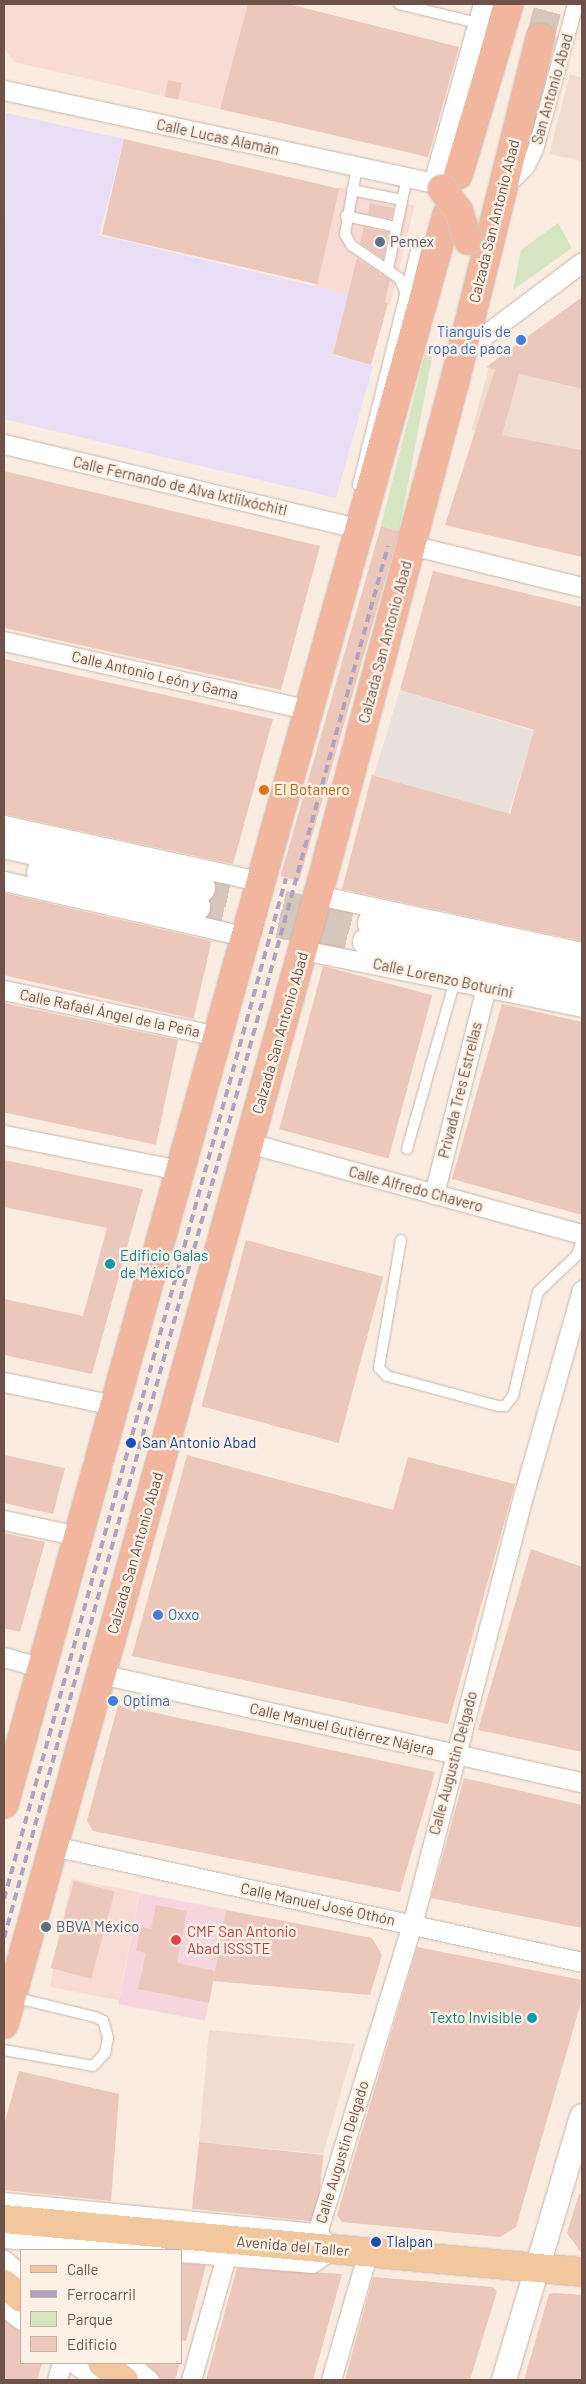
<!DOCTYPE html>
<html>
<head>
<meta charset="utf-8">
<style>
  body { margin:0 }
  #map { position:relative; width:586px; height:2384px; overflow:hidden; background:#faece1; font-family:Barlow,sans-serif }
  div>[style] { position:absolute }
  .residential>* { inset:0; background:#f0ddd0 }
  .commercial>* { inset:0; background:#f9dbd5; transform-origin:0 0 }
  .industrial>* { inset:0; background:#e9e0dc; transform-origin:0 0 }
  .education>* { inset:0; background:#e9def5 }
  .medical>* { inset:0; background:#f7d5de; transform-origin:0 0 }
  .green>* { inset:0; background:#d5e5c1 }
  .building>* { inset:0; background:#ecc7bb; transform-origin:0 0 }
  .secondary-tunnel>* { height:28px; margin-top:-14px; transform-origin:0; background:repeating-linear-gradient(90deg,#d7c6bb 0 28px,transparent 0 42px) }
  .trunk-tunnel>* { height:28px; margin-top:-14px; transform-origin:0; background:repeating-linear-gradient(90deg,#d7c6bb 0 28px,transparent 0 42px) }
  .roads { filter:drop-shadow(0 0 1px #c9b3a9) drop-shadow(0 0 1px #c9b3a9) }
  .service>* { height:10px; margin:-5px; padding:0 5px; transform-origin:5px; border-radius:5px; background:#fff }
  .pedestrian>* { height:15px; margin:-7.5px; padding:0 7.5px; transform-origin:7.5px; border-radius:7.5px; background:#fff }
  .minor>* { height:19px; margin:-9.5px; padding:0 9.5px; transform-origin:9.5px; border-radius:9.5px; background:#fff }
  .tertiary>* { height:24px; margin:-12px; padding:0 12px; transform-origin:12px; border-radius:12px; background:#fff }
  .secondary>* { height:28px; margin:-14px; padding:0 14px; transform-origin:14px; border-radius:14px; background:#fff }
  .primary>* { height:28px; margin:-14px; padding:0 14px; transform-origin:14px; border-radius:14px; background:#f3c79e }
  .trunk>* { height:28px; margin:-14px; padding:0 14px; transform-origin:14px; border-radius:14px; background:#f1b69d }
  .rail>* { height:4px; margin-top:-2px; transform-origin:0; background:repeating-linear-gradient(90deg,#aea2c1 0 8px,transparent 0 13px) }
  .bridges { filter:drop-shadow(0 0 1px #d4cbc9) drop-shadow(0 0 1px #d4cbc9) }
  .trunk-bridge>* { height:28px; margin:-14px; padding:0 14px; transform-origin:14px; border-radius:14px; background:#f1b69d }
  .dots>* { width:14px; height:14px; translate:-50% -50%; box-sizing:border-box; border:2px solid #fdf1e6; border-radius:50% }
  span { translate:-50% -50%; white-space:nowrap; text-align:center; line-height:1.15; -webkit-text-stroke:5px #fdf1e6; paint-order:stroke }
  .street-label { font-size:15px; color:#6e524a }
  .service-label { font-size:15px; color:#4e5e75 }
  .left { translate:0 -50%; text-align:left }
  .shop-label { font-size:15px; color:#366cbe }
  .right { translate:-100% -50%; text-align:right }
  .food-label { font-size:15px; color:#c56008 }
  .culture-label { font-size:15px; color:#0d838f }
  .transit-label { font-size:15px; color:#164399 }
  .health-label { font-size:15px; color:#be3a42 }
  .frame { position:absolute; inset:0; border:5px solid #6e524a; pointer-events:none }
  .legend { position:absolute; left:20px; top:2249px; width:162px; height:115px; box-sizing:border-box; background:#fdf1e6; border:1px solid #c4b1a8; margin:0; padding:6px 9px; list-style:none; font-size:15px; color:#6e524a }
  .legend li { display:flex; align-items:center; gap:10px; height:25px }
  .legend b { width:25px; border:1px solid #c4b1a8 }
</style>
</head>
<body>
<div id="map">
  <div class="residential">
    <div style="clip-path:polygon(570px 74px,582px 78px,582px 161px,549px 154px)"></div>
    <div style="clip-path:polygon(489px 367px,582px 389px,582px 450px,472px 430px)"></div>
    <div style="clip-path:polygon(209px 2030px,355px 2044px,323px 2154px,199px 2142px)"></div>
  </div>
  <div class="commercial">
    <div style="clip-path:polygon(4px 4px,270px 4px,241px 114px,14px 62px,4px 48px)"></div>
    <div style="left:339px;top:187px;width:78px;height:102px;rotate:14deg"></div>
    <div style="left:71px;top:1879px;width:70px;height:110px;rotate:11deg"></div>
  </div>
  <div class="industrial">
    <div style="left:400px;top:690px;width:140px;height:89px;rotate:17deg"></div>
  </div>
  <div class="education">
    <div style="clip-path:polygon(6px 113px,124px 139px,99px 235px,348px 294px,333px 355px,373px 366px,336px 498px,4px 419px)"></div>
  </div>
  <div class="medical">
    <div style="left:140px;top:1893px;width:88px;height:113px;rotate:11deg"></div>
  </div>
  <div class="green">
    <div style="clip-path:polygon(558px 223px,572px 248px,513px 290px,521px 250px)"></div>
    <div style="clip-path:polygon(427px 345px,434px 347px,399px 531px,381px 526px)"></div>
  </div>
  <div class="building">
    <div style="clip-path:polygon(248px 4px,289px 4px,459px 47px,428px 157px,220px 109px)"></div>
    <div style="left:168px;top:80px;width:14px;height:17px;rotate:12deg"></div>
    <div style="left:124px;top:139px;width:221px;height:98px;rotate:13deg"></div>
    <div style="left:370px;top:203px;width:24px;height:11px;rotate:12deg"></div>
    <div style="clip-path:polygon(364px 227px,388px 232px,383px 259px,360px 243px)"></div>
    <div style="clip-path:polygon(357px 258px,390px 280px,385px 302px,388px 303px,371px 365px,333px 354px)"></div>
    <div style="clip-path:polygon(582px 297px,582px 389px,519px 374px,502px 435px,582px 450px,582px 557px,445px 525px,495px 369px,486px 367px)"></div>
    <div style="clip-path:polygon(4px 471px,320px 546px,281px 690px,4px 628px)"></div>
    <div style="left:381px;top:526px;width:19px;height:364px;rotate:16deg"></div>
    <div style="clip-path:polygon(433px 571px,582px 607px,582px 941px,342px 889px,372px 775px,510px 814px,534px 730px,400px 690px)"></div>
    <div style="clip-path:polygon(4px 659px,273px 719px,233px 864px,4px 814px)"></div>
    <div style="left:4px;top:893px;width:213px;height:80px;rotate:13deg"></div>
    <div style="left:323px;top:966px;width:113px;height:169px;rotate:15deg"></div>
    <div style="left:4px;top:1003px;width:178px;height:107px;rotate:12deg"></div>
    <div style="clip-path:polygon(502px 1004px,582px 1022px,582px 1215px,452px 1179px)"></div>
    <div style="clip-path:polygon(4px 1160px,143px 1189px,92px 1374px,4px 1355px,4px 1299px,83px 1316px,107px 1228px,4px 1207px)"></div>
    <div style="left:246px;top:1240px;width:142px;height:172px;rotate:15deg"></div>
    <div style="clip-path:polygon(4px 1455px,65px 1468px,53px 1514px,4px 1503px)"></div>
    <div style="clip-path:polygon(187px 1455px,393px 1510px,408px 1457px,515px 1484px,448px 1724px,132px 1656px)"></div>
    <div style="clip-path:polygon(4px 1533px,45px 1542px,20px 1632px,4px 1628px)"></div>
    <div style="clip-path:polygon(531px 1549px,582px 1567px,582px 1752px,478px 1730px)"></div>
    <div style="clip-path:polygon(118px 1705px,435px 1772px,400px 1892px,93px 1831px,87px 1821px)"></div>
    <div style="clip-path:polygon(464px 1778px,582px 1805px,582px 1928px,431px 1898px)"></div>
    <div style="left:74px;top:1881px;width:42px;height:90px;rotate:15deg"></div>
    <div style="clip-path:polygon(156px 1905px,187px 1911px,177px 1963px,215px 1971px,209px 2003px,138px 1989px,146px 1953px,136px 1951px,141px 1927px,151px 1929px)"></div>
    <div style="clip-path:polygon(226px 1910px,372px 1938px,382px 1955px,370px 1995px,213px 1981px)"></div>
    <div style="clip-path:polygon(417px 1947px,582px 1980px,582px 1999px,516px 2227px,500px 2237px,342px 2222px,337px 2215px)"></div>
    <div style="clip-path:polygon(19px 2071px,119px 2094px,111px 2201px,4px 2190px,4px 2125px)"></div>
    <div style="left:199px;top:2142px;width:125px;height:67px;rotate:6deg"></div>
    <div style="clip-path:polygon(579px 2194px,582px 2195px,582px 2254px,567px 2233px)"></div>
    <div style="clip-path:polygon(181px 2263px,206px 2265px,186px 2341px,181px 2340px)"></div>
    <div style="clip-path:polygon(237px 2268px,342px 2274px,313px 2380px,206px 2380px)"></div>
    <div style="clip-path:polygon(373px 2277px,492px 2287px,497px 2291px,470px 2380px,345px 2380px)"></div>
    <div style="clip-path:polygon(554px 2293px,582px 2295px,582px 2380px,524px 2380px,549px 2294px)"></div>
    <div style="clip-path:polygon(4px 2320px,21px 2332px,21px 2363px,42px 2363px,37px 2380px,4px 2380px)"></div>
    <div style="clip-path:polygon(146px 2363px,180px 2363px,175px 2380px,162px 2380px)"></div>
  </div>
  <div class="secondary-tunnel">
    <div style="left:201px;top:888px;width:175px;rotate:11.6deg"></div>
    <div style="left:196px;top:907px;width:175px;rotate:11.6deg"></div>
  </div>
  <div class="trunk-tunnel">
    <div style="left:540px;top:38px;width:35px;rotate:-75deg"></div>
  </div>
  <div class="roads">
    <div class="service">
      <div style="left:399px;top:4px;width:81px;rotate:13.5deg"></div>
      <div style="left:357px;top:167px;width:68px;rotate:100.2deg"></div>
      <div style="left:345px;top:234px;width:13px;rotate:61deg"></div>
      <div style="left:351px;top:245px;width:58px;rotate:34.5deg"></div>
      <div style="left:399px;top:278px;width:14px;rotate:65deg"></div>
      <div style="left:352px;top:190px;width:51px;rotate:11.3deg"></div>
      <div style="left:346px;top:216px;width:51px;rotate:12.4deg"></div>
      <div style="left:388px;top:268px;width:93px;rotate:-78.2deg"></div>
      <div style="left:358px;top:485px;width:249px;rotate:-76.1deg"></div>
      <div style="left:407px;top:1149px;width:176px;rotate:-74.1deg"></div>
      <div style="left:401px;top:1240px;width:130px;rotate:99.8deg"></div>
      <div style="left:379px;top:1368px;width:11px;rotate:45deg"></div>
      <div style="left:387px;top:1376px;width:115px;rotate:15.1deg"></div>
      <div style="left:498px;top:1406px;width:7px"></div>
      <div style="left:505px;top:1406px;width:13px;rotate:-51deg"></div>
      <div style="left:513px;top:1396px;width:107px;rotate:-76.5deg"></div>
      <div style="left:538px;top:1292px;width:54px;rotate:-43.5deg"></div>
      <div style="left:577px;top:1255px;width:16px;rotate:-72deg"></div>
      <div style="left:4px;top:2050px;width:90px;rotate:10.2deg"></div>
      <div style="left:93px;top:2066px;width:18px;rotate:-47deg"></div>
      <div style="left:105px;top:2053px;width:15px;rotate:-79deg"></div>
      <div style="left:108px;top:2038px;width:18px;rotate:-106deg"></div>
      <div style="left:103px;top:2021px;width:9px;rotate:-153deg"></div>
      <div style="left:95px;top:2017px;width:84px;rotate:-166.3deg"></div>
    </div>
    <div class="pedestrian">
      <div style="left:507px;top:186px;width:27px;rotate:-45deg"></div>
      <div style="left:526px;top:167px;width:20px;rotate:-63deg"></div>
      <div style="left:535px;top:149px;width:150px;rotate:-74.6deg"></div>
    </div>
    <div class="minor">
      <div style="left:4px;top:90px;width:439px;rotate:12.2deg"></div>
      <div style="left:433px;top:183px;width:186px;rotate:-74.4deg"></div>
      <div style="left:461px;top:353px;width:151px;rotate:-36.9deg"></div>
      <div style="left:4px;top:444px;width:363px;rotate:13.4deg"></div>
      <div style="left:411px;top:545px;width:176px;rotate:13.8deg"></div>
      <div style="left:4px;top:641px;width:310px;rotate:12.7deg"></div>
      <div style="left:4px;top:825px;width:261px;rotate:12.4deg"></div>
      <div style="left:4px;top:881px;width:246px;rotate:12.9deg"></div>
      <div style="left:318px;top:895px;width:270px;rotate:12.2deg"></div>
      <div style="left:303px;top:950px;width:285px;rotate:11.5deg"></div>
      <div style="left:4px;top:990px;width:217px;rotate:12.2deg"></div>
      <div style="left:4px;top:1135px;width:178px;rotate:11.3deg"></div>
      <div style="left:249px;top:1143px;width:345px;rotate:15.3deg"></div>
      <div style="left:434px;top:1194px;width:213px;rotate:-75.9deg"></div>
      <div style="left:4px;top:1382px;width:112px;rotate:11.8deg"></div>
      <div style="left:4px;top:1520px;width:76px;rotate:12.2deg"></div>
      <div style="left:4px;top:1657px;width:40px;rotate:16deg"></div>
      <div style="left:101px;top:1674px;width:493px;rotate:12.7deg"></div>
      <div style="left:53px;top:1846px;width:542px;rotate:12.37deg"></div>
      <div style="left:4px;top:2202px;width:315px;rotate:5.7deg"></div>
      <div style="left:317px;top:2233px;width:22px;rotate:47deg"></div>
      <div style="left:332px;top:2249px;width:24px;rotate:145deg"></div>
      <div style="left:312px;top:2263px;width:131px;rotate:-175.2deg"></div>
      <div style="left:317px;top:2233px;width:322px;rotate:-72.9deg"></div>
      <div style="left:412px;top:1925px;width:446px;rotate:-75.5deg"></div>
      <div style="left:524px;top:1493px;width:211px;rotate:-74.1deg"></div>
      <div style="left:4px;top:2238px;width:152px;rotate:4.5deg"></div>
      <div style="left:4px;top:2260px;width:23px;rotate:41deg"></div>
      <div style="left:4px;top:2306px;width:22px;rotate:39deg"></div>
      <div style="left:74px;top:2363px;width:28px;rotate:38deg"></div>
      <div style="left:128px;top:2363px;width:27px;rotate:39deg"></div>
      <div style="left:57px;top:2380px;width:18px;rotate:-74deg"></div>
      <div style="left:191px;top:2380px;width:129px;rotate:-74.2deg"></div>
      <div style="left:331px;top:2380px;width:133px;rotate:-73.9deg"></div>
    </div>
    <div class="tertiary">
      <div style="left:504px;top:2380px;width:275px;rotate:-73.5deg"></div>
    </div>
    <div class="secondary">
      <div style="left:4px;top:844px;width:202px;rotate:12.6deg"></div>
      <div style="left:41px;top:872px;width:159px;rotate:12.7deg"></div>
      <div style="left:372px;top:923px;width:214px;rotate:11.6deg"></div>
      <div style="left:367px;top:942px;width:220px;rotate:12.1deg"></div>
    </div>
    <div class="primary">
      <div style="left:4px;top:2219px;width:580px;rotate:5.24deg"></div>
      <div style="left:4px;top:2284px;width:22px;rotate:39deg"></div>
      <div style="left:102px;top:2363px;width:28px;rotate:38deg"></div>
    </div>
    <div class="trunk">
      <div style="left:458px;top:175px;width:178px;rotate:-73.4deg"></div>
      <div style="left:100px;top:1457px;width:1290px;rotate:-74.39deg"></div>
      <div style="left:4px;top:1804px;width:349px;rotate:-74.5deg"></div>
      <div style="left:4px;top:2024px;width:1172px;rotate:-74.46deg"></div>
      <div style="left:318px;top:895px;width:529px;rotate:-75.1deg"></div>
      <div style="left:454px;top:384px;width:357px;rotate:-76deg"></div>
    </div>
  </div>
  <div class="rail">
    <div style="left:4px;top:1899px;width:1059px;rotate:-74.56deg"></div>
    <div style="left:4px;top:1938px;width:1444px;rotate:-74.58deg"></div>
  </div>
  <div class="bridges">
    <div class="trunk-bridge">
      <div style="left:442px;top:189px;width:28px;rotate:52deg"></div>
      <div style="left:459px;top:211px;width:31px;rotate:73deg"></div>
    </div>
  </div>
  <div class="dots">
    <div style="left:380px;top:242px;background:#5c6f8a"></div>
    <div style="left:521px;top:340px;background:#3f7fe0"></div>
    <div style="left:264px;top:790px;background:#e8710a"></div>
    <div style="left:110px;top:1264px;background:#0f9aa8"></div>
    <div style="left:131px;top:1443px;background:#1a4fb4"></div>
    <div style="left:158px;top:1615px;background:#3f7fe0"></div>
    <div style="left:113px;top:1701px;background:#3f7fe0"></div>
    <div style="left:46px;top:1927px;background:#5c6f8a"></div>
    <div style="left:176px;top:1940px;background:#e0444e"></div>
    <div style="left:532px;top:2018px;background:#0f9aa8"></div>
    <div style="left:376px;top:2242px;background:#1a4fb4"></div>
  </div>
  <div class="street-label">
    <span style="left:552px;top:89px;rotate:-74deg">San Antonio Abad</span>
    <span style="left:218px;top:137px;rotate:12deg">Calle Lucas Alamán</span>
    <span style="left:494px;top:221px;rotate:-76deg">Calzada San Antonio Abad</span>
    <span style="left:180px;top:486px;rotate:13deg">Calle Fernando de Alva Ixtlilxóchitl</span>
    <span style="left:385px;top:642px;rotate:-75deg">Calzada San Antonio Abad</span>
    <span style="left:155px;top:675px;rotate:13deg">Calle Antonio León y Gama</span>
    <span style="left:443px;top:978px;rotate:12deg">Calle Lorenzo Boturini</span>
    <span style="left:110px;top:1013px;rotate:12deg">Calle Rafaél Ángel de la Peña</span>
    <span style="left:280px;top:1033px;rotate:-74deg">Calzada San Antonio Abad</span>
    <span style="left:460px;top:1090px;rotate:-76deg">Privada Tres Estrellas</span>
    <span style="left:416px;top:1189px;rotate:15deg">Calle Alfredo Chavero</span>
    <span style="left:135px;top:1553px;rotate:-74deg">Calzada San Antonio Abad</span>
    <span style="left:342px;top:1729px;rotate:13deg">Calle Manuel Gutiérrez Nájera</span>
    <span style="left:453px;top:1763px;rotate:-75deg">Calle Augustin Delgado</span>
    <span style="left:318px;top:1904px;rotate:12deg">Calle Manuel José Othón</span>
    <span style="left:342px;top:2152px;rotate:-73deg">Calle Augustin Delgado</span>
    <span style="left:293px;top:2246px;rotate:5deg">Avenida del Taller</span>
  </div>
  <div class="service-label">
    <span class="left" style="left:390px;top:242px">Pemex</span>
    <span class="left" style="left:56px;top:1927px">BBVA México</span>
  </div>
  <div class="shop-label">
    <span class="right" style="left:511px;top:340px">Tianguis de<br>ropa de paca</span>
    <span class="left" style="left:168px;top:1615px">Oxxo</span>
    <span class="left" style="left:123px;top:1701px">Optima</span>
  </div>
  <div class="food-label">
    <span class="left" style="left:274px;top:790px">El Botanero</span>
  </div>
  <div class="culture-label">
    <span class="left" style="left:120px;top:1264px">Edificio Galas<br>de México</span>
    <span class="right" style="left:522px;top:2018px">Texto Invisible</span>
  </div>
  <div class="transit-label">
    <span class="left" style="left:142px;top:1443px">San Antonio Abad</span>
    <span class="left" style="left:386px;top:2242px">Tlalpan</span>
  </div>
  <div class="health-label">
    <span class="left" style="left:187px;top:1940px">CMF San Antonio<br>Abad ISSSTE</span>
  </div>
  <div class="frame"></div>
  <ul class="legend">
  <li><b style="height:6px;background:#f3c79e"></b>Calle</li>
  <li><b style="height:6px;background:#aea2c1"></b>Ferrocarril</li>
  <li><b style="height:14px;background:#d5e5c1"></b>Parque</li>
  <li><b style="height:14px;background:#ecc7bb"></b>Edificio</li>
  </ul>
</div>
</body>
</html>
